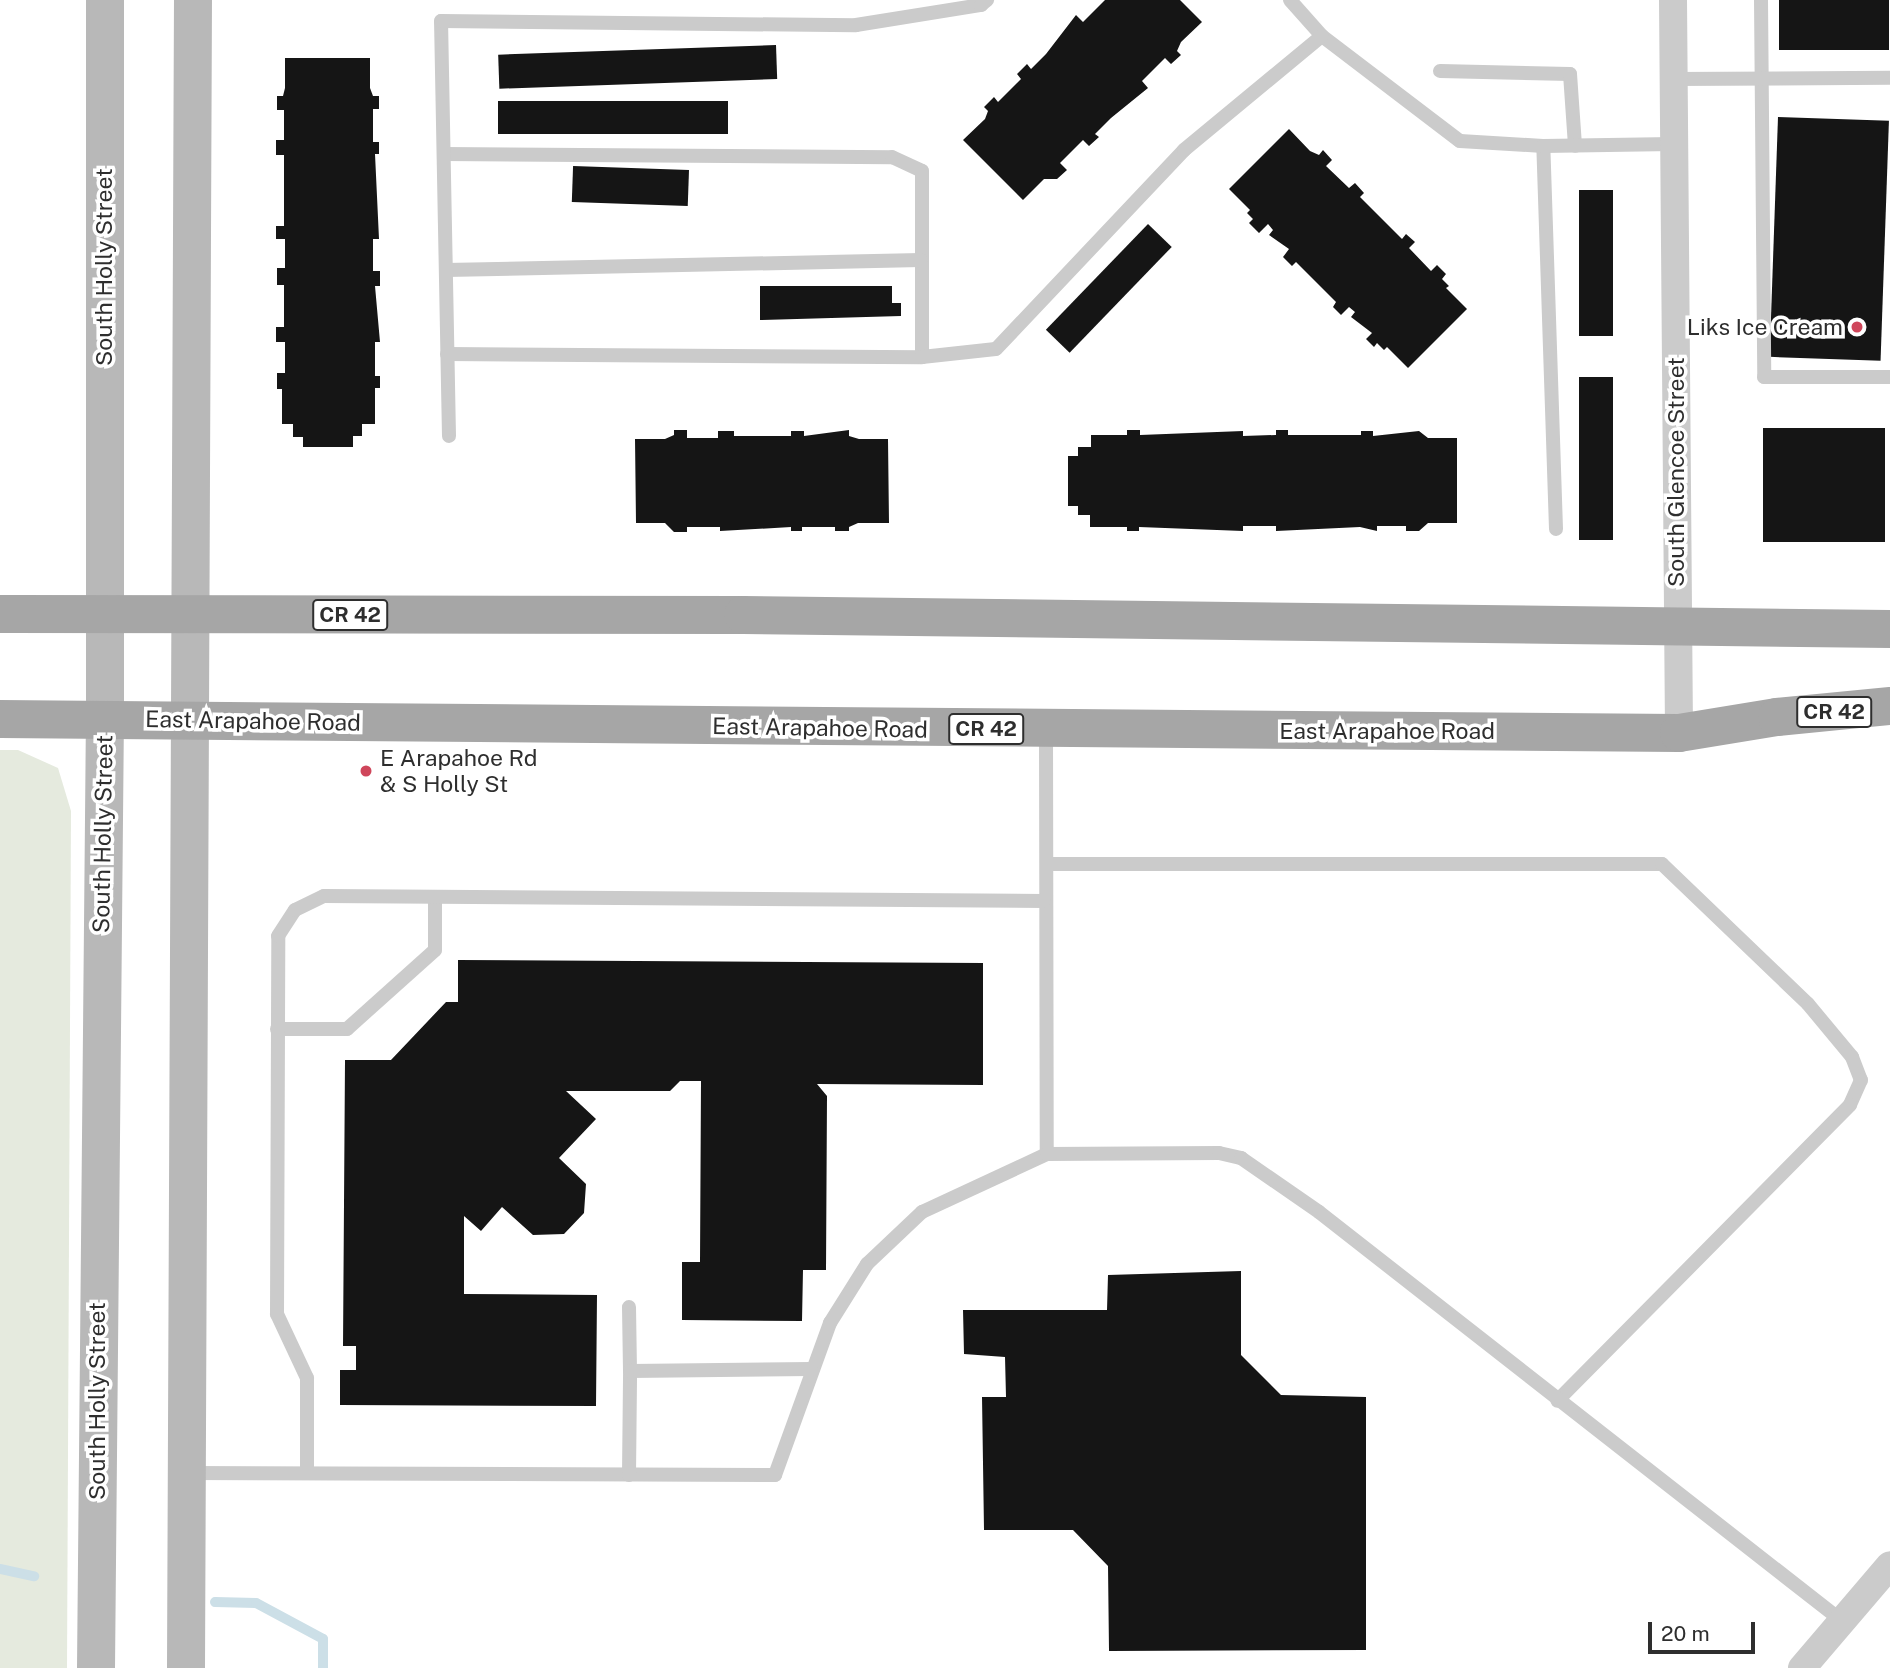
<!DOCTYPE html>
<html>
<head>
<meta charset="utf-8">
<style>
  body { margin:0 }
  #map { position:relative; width:1890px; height:1668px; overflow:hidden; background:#fff; font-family:"Public Sans",sans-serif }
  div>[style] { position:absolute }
  .green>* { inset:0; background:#e5eade }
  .stream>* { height:10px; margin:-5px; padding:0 5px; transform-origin:5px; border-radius:5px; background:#ccdfe7 }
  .building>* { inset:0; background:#151515; transform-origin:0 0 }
  .service>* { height:14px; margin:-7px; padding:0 7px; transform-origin:7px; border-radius:7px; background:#cbcbcb }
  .minor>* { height:28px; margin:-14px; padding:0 14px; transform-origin:14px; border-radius:14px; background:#cbcbcb }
  .secondary>* { height:38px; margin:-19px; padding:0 19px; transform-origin:19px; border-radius:19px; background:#b8b8b8 }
  .primary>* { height:38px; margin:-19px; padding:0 19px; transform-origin:19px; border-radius:19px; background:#a6a6a6 }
  .dots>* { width:19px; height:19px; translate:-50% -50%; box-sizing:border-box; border:4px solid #fff; border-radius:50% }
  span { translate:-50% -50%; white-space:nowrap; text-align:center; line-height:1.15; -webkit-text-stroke:7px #fff; paint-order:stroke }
  .shield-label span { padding:2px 5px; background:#fff; border:2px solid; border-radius:5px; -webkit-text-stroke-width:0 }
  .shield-label { font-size:21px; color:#2e2e2e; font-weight:700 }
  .street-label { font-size:23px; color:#2e2e2e }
  .poi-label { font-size:23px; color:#2e2e2e }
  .right { translate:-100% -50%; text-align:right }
  .left { translate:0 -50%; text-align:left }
  .scale { position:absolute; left:1648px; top:1622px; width:107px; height:32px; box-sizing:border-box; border:4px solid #2e2e2e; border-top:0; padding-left:9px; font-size:21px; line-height:24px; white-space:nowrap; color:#2e2e2e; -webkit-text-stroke:5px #fff; paint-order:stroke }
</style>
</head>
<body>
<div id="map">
  <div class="green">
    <div style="clip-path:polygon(0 750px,18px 750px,58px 768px,71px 811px,67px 1668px,0 1668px)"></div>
  </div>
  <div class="stream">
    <div style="left:0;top:1569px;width:35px;rotate:12deg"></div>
    <div style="left:215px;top:1602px;width:41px;rotate:1.4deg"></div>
    <div style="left:256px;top:1603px;width:76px;rotate:28.2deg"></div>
    <div style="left:323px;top:1639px;width:29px;rotate:90deg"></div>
  </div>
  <div class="building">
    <div style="clip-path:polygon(1105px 0,1180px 0,1202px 22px,1181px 42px,1177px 51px,1181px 55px,1171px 64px,1165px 58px,1142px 81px,1148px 88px,1111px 118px,1095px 134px,1099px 137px,1089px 146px,1083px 140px,1060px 163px,1067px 170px,1057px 179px,1044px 179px,1023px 200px,963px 140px,985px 119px,988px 111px,984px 107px,994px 97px,998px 102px,1021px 79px,1017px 74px,1027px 64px,1031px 69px,1046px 54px,1076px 15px,1083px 22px)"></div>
    <div style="left:1779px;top:0;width:110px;height:50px"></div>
    <div style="left:776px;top:45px;width:34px;height:278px;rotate:88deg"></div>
    <div style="clip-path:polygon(285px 58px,370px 58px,370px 88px,373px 96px,379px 96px,379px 109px,373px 109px,373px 142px,379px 142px,379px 154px,375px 154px,379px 239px,373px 239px,373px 271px,380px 271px,380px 286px,375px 286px,380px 342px,375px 342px,375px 376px,380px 376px,380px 388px,375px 388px,375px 424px,362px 424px,362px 436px,353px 436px,353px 447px,303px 447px,303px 437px,293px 437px,293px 424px,282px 424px,282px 389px,277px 389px,277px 373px,285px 373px,285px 342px,276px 342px,276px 327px,284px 327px,284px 285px,277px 285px,277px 268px,285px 268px,285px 239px,276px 239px,276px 226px,284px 226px,284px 155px,276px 155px,276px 140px,284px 140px,284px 110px,277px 110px,277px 96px,283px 96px,285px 88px)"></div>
    <div style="left:728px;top:101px;width:33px;height:230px;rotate:90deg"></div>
    <div style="left:1778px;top:117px;width:111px;height:240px;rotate:2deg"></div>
    <div style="clip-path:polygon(1289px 129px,1310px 151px,1319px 155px,1323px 150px,1332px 160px,1326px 166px,1349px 188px,1355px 183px,1364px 193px,1360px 197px,1402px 239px,1406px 234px,1415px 242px,1409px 248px,1431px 271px,1437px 265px,1446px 274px,1442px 279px,1449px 286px,1446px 288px,1467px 309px,1408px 368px,1387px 347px,1384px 350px,1377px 343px,1374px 347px,1366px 339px,1372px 333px,1351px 317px,1355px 312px,1349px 307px,1341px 315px,1333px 307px,1336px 302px,1296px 262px,1292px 266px,1283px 257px,1289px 249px,1269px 235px,1273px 230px,1268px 224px,1259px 233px,1249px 223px,1253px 219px,1247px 213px,1250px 210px,1229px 189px)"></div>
    <div style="left:689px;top:170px;width:36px;height:116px;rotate:92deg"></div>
    <div style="left:1579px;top:190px;width:34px;height:146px"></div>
    <div style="left:1148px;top:224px;width:33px;height:147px;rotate:44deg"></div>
    <div style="clip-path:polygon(760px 286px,892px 286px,892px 303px,901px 303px,901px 316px,760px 320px)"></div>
    <div style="left:1579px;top:377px;width:34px;height:163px"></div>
    <div style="left:1763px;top:428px;width:122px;height:114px"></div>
    <div style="clip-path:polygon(674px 430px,687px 430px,687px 438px,718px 438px,718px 431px,734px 431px,734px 436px,791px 436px,791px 431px,804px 431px,804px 436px,849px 430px,849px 436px,859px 439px,888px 439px,889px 523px,858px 523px,849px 527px,849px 531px,835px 531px,835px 527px,802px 527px,802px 531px,791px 531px,791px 527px,720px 531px,720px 527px,687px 527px,687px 532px,674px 532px,665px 523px,636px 523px,635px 439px,665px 439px,674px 435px)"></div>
    <div style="clip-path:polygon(1127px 430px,1140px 430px,1140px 435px,1243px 431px,1243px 436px,1276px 435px,1276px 430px,1288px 430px,1288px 435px,1361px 435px,1361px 431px,1373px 431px,1373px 436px,1419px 431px,1428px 438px,1457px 438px,1457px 523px,1428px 523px,1419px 531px,1406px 531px,1406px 526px,1377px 526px,1377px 531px,1360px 527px,1276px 531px,1276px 526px,1243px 526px,1243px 531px,1139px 527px,1139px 531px,1127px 531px,1127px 527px,1090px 527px,1090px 515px,1078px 515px,1078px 506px,1068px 506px,1068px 456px,1078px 456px,1078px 447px,1091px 447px,1091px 435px,1127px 435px)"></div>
    <div style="clip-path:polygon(458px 960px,983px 963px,983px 1085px,817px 1084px,827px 1096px,826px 1270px,803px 1270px,802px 1321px,682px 1320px,682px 1262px,700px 1262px,701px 1081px,680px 1081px,670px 1091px,566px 1091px,596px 1119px,559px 1158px,586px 1184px,584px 1213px,564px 1234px,533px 1235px,502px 1207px,481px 1231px,464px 1216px,464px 1294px,597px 1295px,596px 1406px,340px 1405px,340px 1370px,356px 1370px,356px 1346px,343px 1346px,345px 1060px,391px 1060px,446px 1002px,458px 1002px)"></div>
    <div style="clip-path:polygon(1241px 1271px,1241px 1355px,1281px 1395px,1366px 1397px,1366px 1650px,1109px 1651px,1108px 1566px,1073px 1530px,984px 1530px,982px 1397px,1006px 1397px,1005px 1357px,964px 1354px,963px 1310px,1107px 1310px,1108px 1275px)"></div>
  </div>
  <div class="service">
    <div style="left:1290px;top:0;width:48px;rotate:48.4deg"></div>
    <div style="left:1322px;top:36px;width:173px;rotate:37.3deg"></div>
    <div style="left:1460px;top:141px;width:83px;rotate:3.4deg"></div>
    <div style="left:1761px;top:0;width:377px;rotate:89.5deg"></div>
    <div style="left:1764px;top:377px;width:126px"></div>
    <div style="left:1440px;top:71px;width:130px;rotate:1.3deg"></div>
    <div style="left:1570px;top:74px;width:72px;rotate:86deg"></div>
    <div style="left:1673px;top:79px;width:217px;rotate:-0.3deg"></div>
    <div style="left:444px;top:154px;width:448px;rotate:0.4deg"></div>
    <div style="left:892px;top:157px;width:33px;rotate:25deg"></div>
    <div style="left:922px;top:171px;width:186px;rotate:90deg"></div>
    <div style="left:446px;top:270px;width:475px;rotate:-1.2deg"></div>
    <div style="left:447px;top:354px;width:475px;rotate:0.4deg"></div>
    <div style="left:922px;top:357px;width:74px;rotate:-6.2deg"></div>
    <div style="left:996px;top:349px;width:274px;rotate:-46.6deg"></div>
    <div style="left:1184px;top:150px;width:179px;rotate:-39.6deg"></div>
    <div style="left:449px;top:436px;width:415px;rotate:-91.1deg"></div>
    <div style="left:441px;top:21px;width:415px;rotate:0.6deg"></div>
    <div style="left:856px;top:25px;width:127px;rotate:-9.1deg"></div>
    <div style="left:981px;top:5px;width:8px;rotate:-40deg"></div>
    <div style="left:1556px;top:529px;width:383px;rotate:-91.9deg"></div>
    <div style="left:1543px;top:146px;width:130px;rotate:-0.9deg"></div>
    <div style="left:1046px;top:730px;width:424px;rotate:89.9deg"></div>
    <div style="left:1048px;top:864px;width:614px"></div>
    <div style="left:1662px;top:864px;width:202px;rotate:43.8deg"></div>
    <div style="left:1808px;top:1004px;width:69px;rotate:50.3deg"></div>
    <div style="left:1852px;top:1057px;width:25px;rotate:69deg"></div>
    <div style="left:1861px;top:1080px;width:27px;rotate:114deg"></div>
    <div style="left:1850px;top:1105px;width:416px;rotate:134.7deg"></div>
    <div style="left:277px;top:1029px;width:70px"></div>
    <div style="left:347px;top:1029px;width:118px;rotate:-41.9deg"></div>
    <div style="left:435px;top:950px;width:53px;rotate:-90deg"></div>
    <div style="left:629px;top:1307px;width:64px;rotate:89.1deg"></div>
    <div style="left:187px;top:1473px;width:588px;rotate:0.19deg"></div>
    <div style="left:775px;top:1475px;width:162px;rotate:-70.1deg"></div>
    <div style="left:830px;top:1323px;width:70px;rotate:-57.9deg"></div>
    <div style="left:867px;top:1264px;width:76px;rotate:-43.4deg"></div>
    <div style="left:922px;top:1212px;width:138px;rotate:-24.9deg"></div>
    <div style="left:1047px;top:1154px;width:172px;rotate:-0.3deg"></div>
    <div style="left:1219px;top:1153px;width:23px;rotate:13deg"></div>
    <div style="left:1241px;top:1158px;width:95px;rotate:34.7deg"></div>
    <div style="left:1319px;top:1212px;width:664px;rotate:38.03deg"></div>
    <div style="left:307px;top:1473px;width:95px;rotate:-90deg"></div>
    <div style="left:307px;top:1378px;width:71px;rotate:-115.1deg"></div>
    <div style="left:277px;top:1314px;width:378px;rotate:-89.8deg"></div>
    <div style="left:278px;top:936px;width:31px;rotate:-57deg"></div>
    <div style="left:295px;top:910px;width:32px;rotate:-26deg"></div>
    <div style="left:324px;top:896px;width:720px;rotate:0.4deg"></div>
    <div style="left:629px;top:1475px;width:104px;rotate:-89.4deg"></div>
    <div style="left:630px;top:1371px;width:181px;rotate:-0.6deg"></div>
  </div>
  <div class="minor">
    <div style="left:1673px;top:0;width:733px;rotate:89.53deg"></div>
    <div style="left:1802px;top:1668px;width:135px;rotate:-49.5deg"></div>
  </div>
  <div class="secondary">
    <div style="left:96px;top:1668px;width:949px;rotate:-89.46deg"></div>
    <div style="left:105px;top:719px;width:719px;rotate:-90deg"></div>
    <div style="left:186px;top:1668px;width:1668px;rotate:-89.76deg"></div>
  </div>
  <div class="primary">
    <div style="left:0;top:614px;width:743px;rotate:0.08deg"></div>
    <div style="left:743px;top:615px;width:1147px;rotate:0.7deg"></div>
    <div style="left:0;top:719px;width:1679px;rotate:0.48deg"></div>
    <div style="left:1679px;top:733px;width:99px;rotate:-9.3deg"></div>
    <div style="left:1777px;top:717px;width:114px;rotate:-5.6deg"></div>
  </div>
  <div class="dots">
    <div style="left:1857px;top:327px;background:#cf465b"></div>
    <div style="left:366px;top:771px;background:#cf465b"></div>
  </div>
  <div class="shield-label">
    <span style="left:350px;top:615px">CR 42</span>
    <span style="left:1834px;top:712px">CR 42</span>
    <span style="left:986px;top:729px">CR 42</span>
  </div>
  <div class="street-label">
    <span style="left:104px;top:267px;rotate:-90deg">South Holly Street</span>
    <span style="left:1676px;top:472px;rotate:-90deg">South Glencoe Street</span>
    <span style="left:253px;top:721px;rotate:1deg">East Arapahoe Road</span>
    <span style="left:820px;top:728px;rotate:1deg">East Arapahoe Road</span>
    <span style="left:1387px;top:731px">East Arapahoe Road</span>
    <span style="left:103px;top:834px;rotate:-89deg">South Holly Street</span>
    <span style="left:97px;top:1401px;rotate:-90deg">South Holly Street</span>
  </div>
  <div class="poi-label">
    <span class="right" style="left:1843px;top:327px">Liks Ice Cream</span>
    <span class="left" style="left:380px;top:771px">E Arapahoe Rd<br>&amp; S Holly St</span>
  </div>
  <div class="scale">20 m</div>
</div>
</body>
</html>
